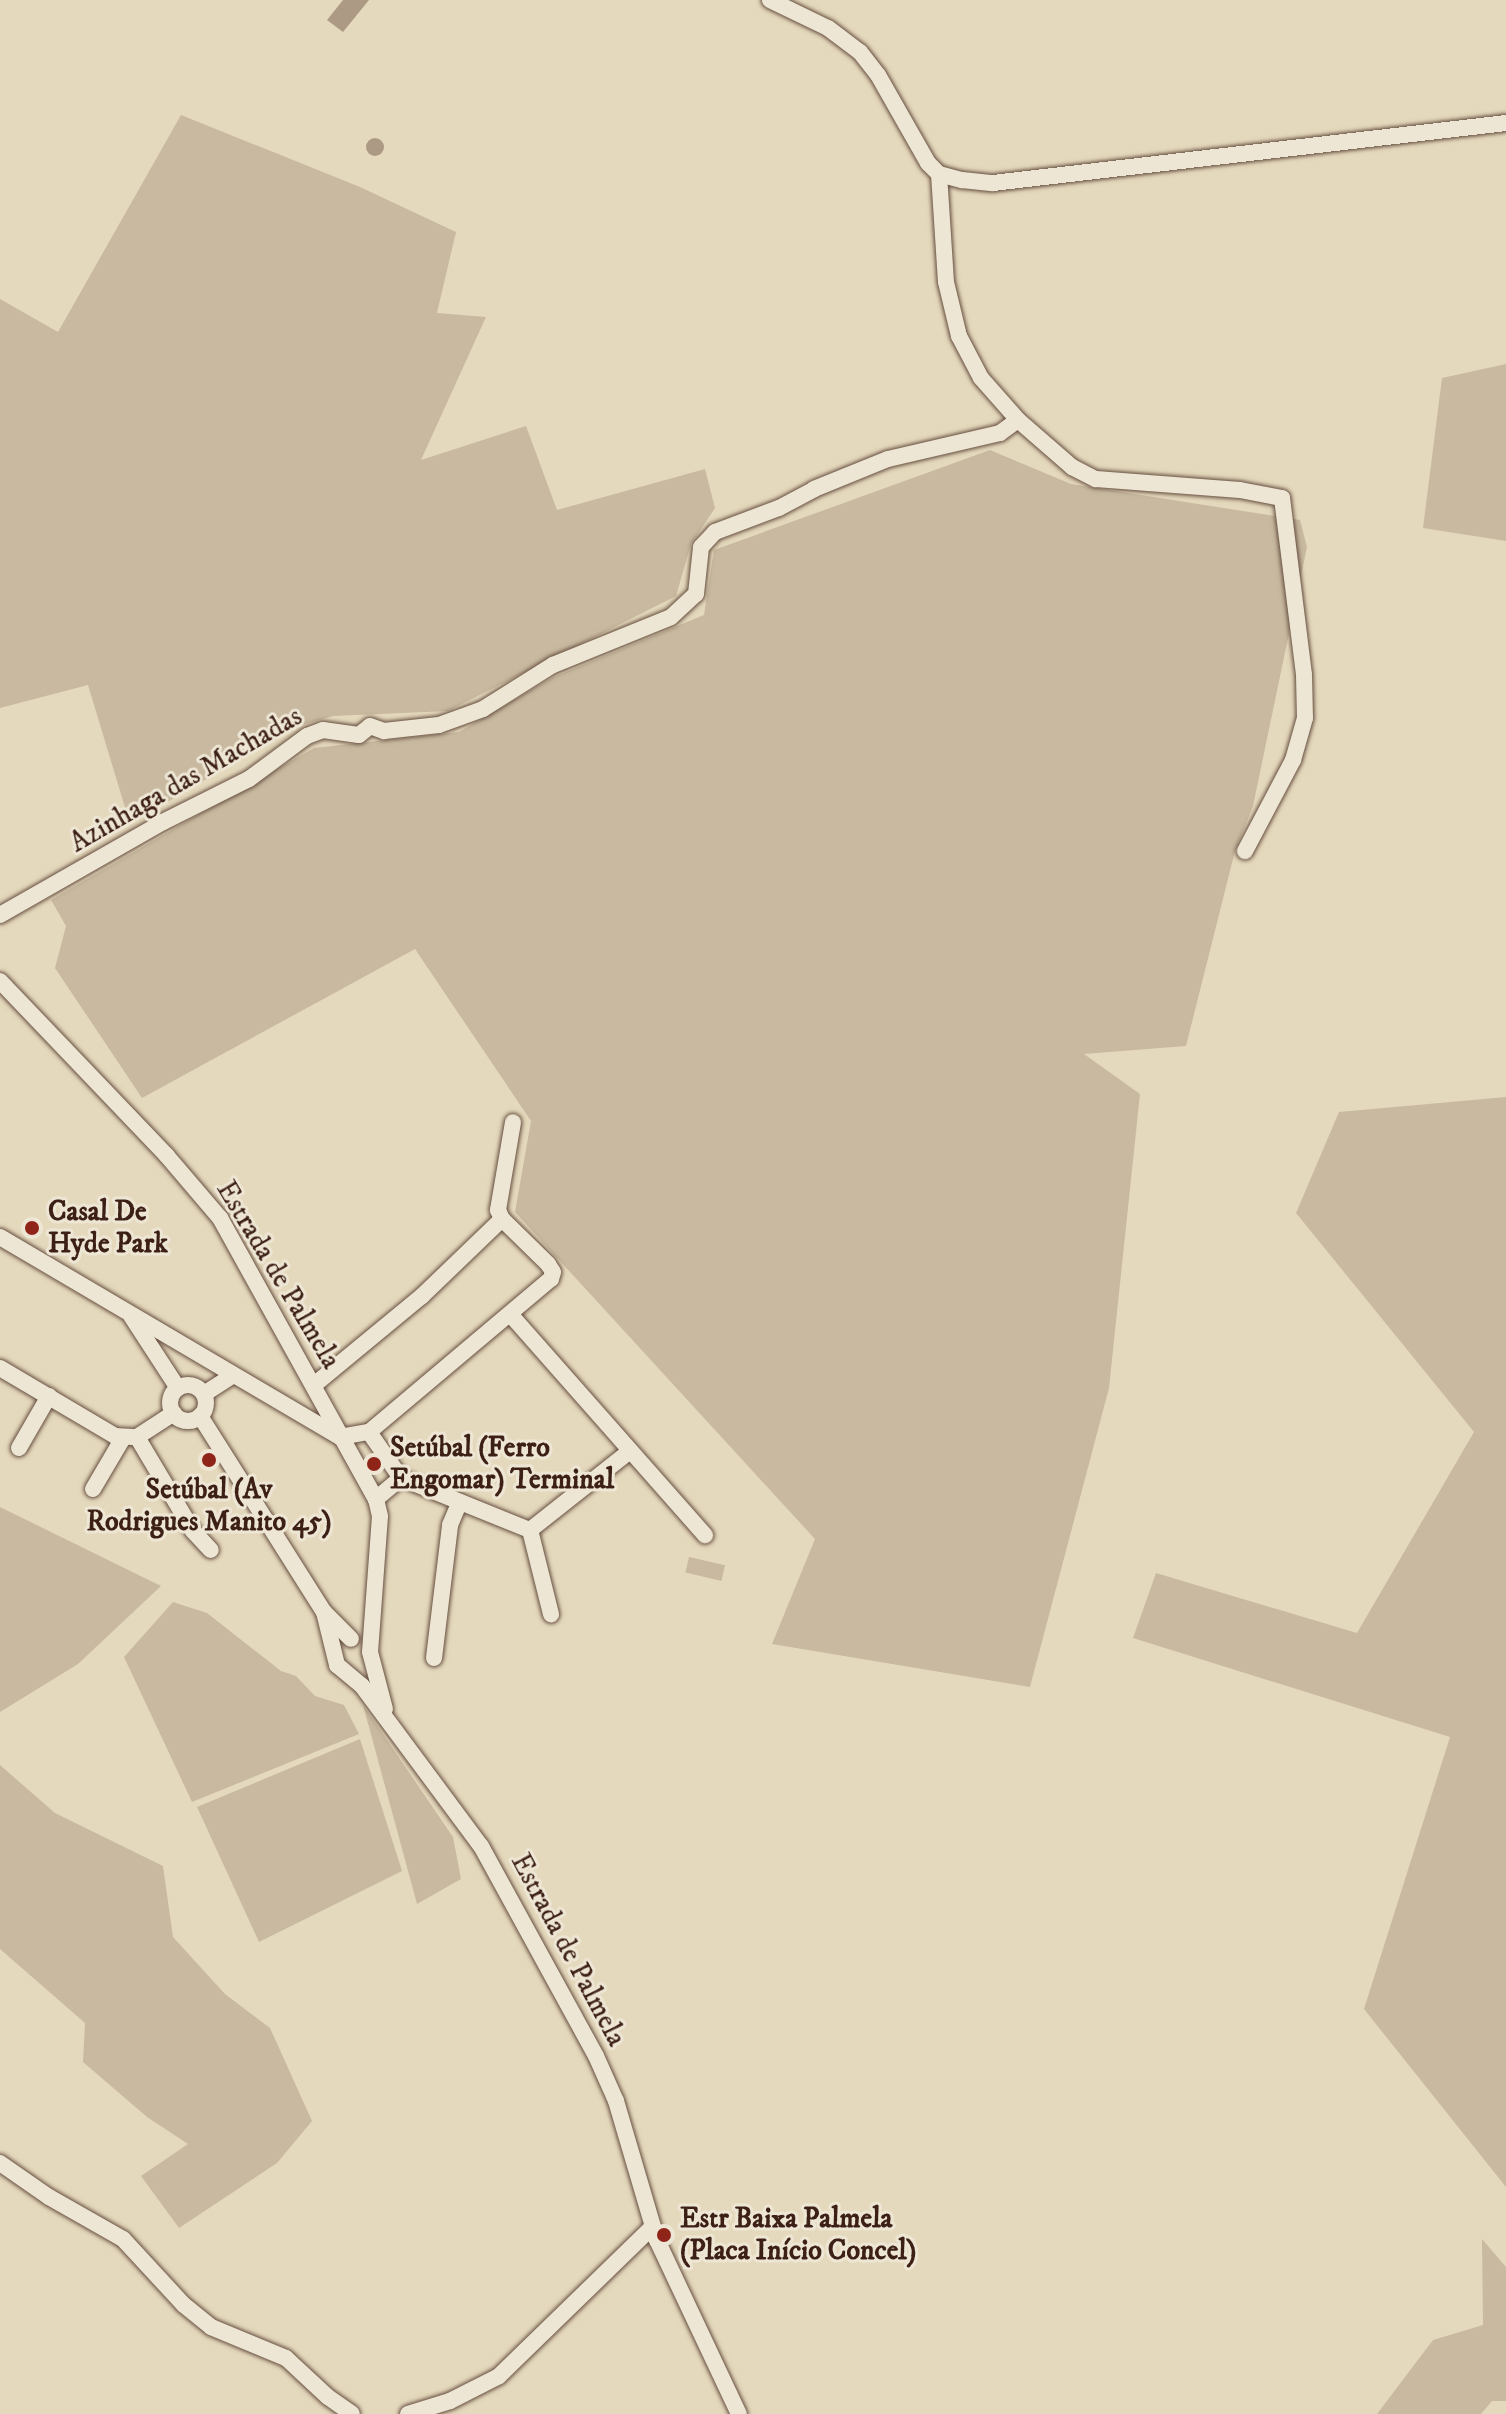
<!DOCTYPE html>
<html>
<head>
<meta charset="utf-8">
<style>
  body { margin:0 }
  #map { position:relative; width:1506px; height:2414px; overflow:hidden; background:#e5d9bd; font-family:"IM FELL DW Pica",serif }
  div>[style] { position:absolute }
  .green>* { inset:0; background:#c8b9a0; transform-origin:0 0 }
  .water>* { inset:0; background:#ac9a84 }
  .round { border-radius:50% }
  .roads { filter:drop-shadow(0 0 2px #664e3f) drop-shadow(0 0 2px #664e3f) }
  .minor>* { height:16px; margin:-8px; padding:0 8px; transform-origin:8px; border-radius:8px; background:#eee6d4 }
  .minor>.ring { margin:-8px; padding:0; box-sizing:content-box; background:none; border:16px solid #eee6d4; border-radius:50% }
  .dots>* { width:22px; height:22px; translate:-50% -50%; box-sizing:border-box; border:4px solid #eee6d4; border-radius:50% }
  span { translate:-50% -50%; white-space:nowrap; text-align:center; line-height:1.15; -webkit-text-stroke:6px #eee6d4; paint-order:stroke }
  .street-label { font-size:28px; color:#3c1f15 }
  .poi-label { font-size:28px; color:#3c1f15; font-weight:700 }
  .left { translate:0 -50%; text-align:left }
</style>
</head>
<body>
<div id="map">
  <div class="green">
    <div style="clip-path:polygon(181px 115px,360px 187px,456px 232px,437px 313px,486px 317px,421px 460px,526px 426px,557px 510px,705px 469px,715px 508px,691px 544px,676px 596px,448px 711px,333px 716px,295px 727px,130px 824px,88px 685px,0 708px,0 299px,58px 332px)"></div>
    <div style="clip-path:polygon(1506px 364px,1506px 541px,1423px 528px,1442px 378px)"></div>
    <div style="clip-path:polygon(990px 450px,1071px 484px,1300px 520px,1307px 547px,1253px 806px,1235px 851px,1186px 1046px,1084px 1054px,1140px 1094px,1109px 1388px,1030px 1687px,772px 1644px,815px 1539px,515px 1212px,531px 1121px,415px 949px,142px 1098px,55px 968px,66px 926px,51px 900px,314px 748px,459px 732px,554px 677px,704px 615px,714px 550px)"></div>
    <div style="clip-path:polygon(1506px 1097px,1506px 2187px,1364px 2009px,1450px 1737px,1133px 1638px,1156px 1573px,1357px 1633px,1474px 1432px,1296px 1213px,1339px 1112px)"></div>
    <div style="clip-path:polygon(0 1507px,161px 1586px,78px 1664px,0 1712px)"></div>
    <div style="left:689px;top:1557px;width:37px;height:16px;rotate:13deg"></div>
    <div style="clip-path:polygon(173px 1602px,207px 1613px,281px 1671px,296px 1676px,315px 1696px,344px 1705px,359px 1734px,192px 1802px,124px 1657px)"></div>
    <div style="clip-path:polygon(363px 1705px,453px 1837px,461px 1879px,417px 1904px)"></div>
    <div style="clip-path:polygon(360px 1739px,402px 1871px,259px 1942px,197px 1807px)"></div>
    <div style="clip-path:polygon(0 1765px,55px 1813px,163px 1866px,173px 1937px,225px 1994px,270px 2028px,312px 2121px,277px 2163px,179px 2228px,141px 2176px,188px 2144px,147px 2117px,83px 2062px,85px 2023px,0 1949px)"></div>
    <div style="clip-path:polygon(1482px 2239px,1506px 2267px,1506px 2401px,1492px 2401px,1481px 2414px,1377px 2414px,1433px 2340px,1483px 2325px)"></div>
  </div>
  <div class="water">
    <div style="clip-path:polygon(343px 0,369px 0,343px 32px,327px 20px)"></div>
    <div class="round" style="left:366px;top:138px;width:18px;height:18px"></div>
  </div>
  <div class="roads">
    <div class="minor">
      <div style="left:770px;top:0;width:64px;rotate:25.8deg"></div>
      <div style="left:828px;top:28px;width:40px;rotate:37deg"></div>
      <div style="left:860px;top:52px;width:29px;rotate:52deg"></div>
      <div style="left:878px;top:75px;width:101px;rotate:60.4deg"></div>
      <div style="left:928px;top:163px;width:16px;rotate:45deg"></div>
      <div style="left:939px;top:174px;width:24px;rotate:15deg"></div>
      <div style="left:962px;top:180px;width:31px;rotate:6deg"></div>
      <div style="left:993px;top:183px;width:516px;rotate:-6.67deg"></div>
      <div style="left:939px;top:174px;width:108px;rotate:86.3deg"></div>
      <div style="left:946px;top:282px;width:56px;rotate:76.5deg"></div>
      <div style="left:959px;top:336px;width:47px;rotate:62.4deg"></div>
      <div style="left:981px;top:378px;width:56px;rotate:48.6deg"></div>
      <div style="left:1018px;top:420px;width:72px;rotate:41deg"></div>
      <div style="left:1072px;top:467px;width:27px;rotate:27deg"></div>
      <div style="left:1096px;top:479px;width:144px;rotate:4.4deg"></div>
      <div style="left:1240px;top:490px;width:43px;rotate:10.8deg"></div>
      <div style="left:1282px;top:498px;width:178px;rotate:82.9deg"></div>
      <div style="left:1304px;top:675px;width:43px;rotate:88.7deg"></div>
      <div style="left:1305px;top:718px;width:44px;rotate:105.9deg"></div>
      <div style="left:1293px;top:760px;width:103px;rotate:117.8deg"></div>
      <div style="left:0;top:915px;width:188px;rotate:-29.7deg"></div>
      <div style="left:163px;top:822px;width:96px;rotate:-26.6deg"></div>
      <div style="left:249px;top:779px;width:72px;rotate:-36.6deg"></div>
      <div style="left:307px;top:736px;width:17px;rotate:-21deg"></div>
      <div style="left:323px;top:730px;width:36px;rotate:8deg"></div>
      <div style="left:359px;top:735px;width:14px;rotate:-39deg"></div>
      <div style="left:370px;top:726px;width:15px;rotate:20deg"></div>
      <div style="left:384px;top:731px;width:55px;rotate:-6.2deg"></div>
      <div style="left:439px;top:725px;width:47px;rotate:-20deg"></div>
      <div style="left:483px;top:709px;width:83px;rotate:-32.2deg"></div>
      <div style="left:553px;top:665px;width:127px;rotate:-22.1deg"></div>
      <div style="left:671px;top:617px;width:34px;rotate:-43deg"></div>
      <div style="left:696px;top:594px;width:47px;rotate:-83.9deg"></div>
      <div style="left:701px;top:547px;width:21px;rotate:-47deg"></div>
      <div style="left:715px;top:532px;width:68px;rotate:-20.6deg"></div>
      <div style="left:779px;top:508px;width:40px;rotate:-28deg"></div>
      <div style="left:814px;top:489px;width:80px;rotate:-22.1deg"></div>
      <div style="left:888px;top:459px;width:115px;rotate:-13.1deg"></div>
      <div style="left:1000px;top:433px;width:22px;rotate:-36deg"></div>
      <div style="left:0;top:981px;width:242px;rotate:46.3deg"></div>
      <div style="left:167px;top:1156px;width:82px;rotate:49.5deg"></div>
      <div style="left:220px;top:1218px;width:321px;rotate:61deg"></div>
      <div style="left:376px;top:1499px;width:17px;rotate:77deg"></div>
      <div style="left:380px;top:1516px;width:136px;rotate:94.2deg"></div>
      <div style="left:370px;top:1652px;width:59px;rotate:75.3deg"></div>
      <div style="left:0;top:1237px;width:394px;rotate:30.5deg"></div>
      <div style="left:510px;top:1314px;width:295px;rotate:48.6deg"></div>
      <div style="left:131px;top:1316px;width:86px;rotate:56.9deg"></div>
      <div style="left:0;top:1368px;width:134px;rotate:30.6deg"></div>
      <div style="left:115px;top:1436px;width:22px;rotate:3deg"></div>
      <div style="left:137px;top:1437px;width:44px;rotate:-33deg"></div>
      <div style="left:314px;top:1385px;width:140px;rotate:-39.5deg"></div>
      <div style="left:422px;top:1296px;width:111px;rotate:-43.9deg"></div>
      <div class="ring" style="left:170px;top:1385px;width:20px;height:20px"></div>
      <div style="left:204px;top:1394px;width:35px;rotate:-33deg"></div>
      <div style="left:200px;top:1416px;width:232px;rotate:57.7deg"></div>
      <div style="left:324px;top:1612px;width:38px;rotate:45deg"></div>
      <div style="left:369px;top:1432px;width:238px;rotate:-40.1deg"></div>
      <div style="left:551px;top:1279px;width:7px;rotate:-74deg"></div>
      <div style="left:553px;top:1272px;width:9px;rotate:-122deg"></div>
      <div style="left:548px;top:1264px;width:64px;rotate:-135.6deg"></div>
      <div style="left:502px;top:1219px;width:10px;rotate:-114deg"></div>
      <div style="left:498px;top:1210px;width:89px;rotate:-80.3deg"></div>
      <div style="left:137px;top:1437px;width:109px;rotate:59.2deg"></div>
      <div style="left:193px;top:1531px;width:26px;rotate:47deg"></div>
      <div style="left:340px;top:1437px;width:29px;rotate:-10deg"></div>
      <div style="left:369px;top:1432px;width:56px;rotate:55.2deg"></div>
      <div style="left:401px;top:1478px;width:33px;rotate:140deg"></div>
      <div style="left:19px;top:1448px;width:60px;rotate:-60deg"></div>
      <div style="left:401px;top:1478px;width:139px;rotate:22deg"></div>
      <div style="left:530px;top:1530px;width:87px;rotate:76deg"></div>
      <div style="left:93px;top:1489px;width:59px;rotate:-59.5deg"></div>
      <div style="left:530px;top:1530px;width:127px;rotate:-38.3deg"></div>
      <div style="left:324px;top:1612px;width:55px;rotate:76.2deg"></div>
      <div style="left:337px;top:1665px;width:33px;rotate:40deg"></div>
      <div style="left:362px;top:1686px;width:199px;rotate:53.4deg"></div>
      <div style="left:481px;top:1846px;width:239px;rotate:61.3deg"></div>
      <div style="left:596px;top:2056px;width:49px;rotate:66deg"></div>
      <div style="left:616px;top:2101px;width:145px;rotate:73.6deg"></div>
      <div style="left:657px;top:2240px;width:192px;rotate:64.8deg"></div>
      <div style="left:434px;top:1658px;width:134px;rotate:-83.1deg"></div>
      <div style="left:450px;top:1525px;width:25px;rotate:-67deg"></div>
      <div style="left:0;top:2163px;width:60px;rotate:34.8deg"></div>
      <div style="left:49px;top:2197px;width:85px;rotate:29.6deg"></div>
      <div style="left:123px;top:2239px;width:90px;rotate:47.3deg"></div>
      <div style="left:184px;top:2305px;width:35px;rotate:39deg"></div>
      <div style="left:211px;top:2327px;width:81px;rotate:22.5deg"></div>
      <div style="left:286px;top:2358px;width:57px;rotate:42.9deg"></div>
      <div style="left:328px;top:2397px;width:29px;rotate:35deg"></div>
      <div style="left:408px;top:2414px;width:44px;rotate:-17.2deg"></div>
      <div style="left:450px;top:2401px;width:55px;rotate:-27deg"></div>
      <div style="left:499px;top:2376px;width:214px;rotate:-44.2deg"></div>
    </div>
  </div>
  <div class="dots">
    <div style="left:32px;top:1228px;background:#8f2418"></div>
    <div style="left:209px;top:1460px;background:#8f2418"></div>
    <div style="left:374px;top:1464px;background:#8f2418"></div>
    <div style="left:664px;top:2235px;background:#8f2418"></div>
  </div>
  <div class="street-label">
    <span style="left:186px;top:780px;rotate:-30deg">Azinhaga das Machadas</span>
    <span style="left:278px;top:1275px;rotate:59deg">Estrada de Palmela</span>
    <span style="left:568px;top:1950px;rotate:62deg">Estrada de Palmela</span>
  </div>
  <div class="poi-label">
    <span class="left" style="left:48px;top:1228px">Casal De<br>Hyde Park</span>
    <span class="left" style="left:390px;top:1464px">Setúbal (Ferro<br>Engomar) Terminal</span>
    <span style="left:209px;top:1506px">Setúbal (Av<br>Rodrigues Manito 45)</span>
    <span class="left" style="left:680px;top:2235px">Estr Baixa Palmela<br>(Placa Início Concel)</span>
  </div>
</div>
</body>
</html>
